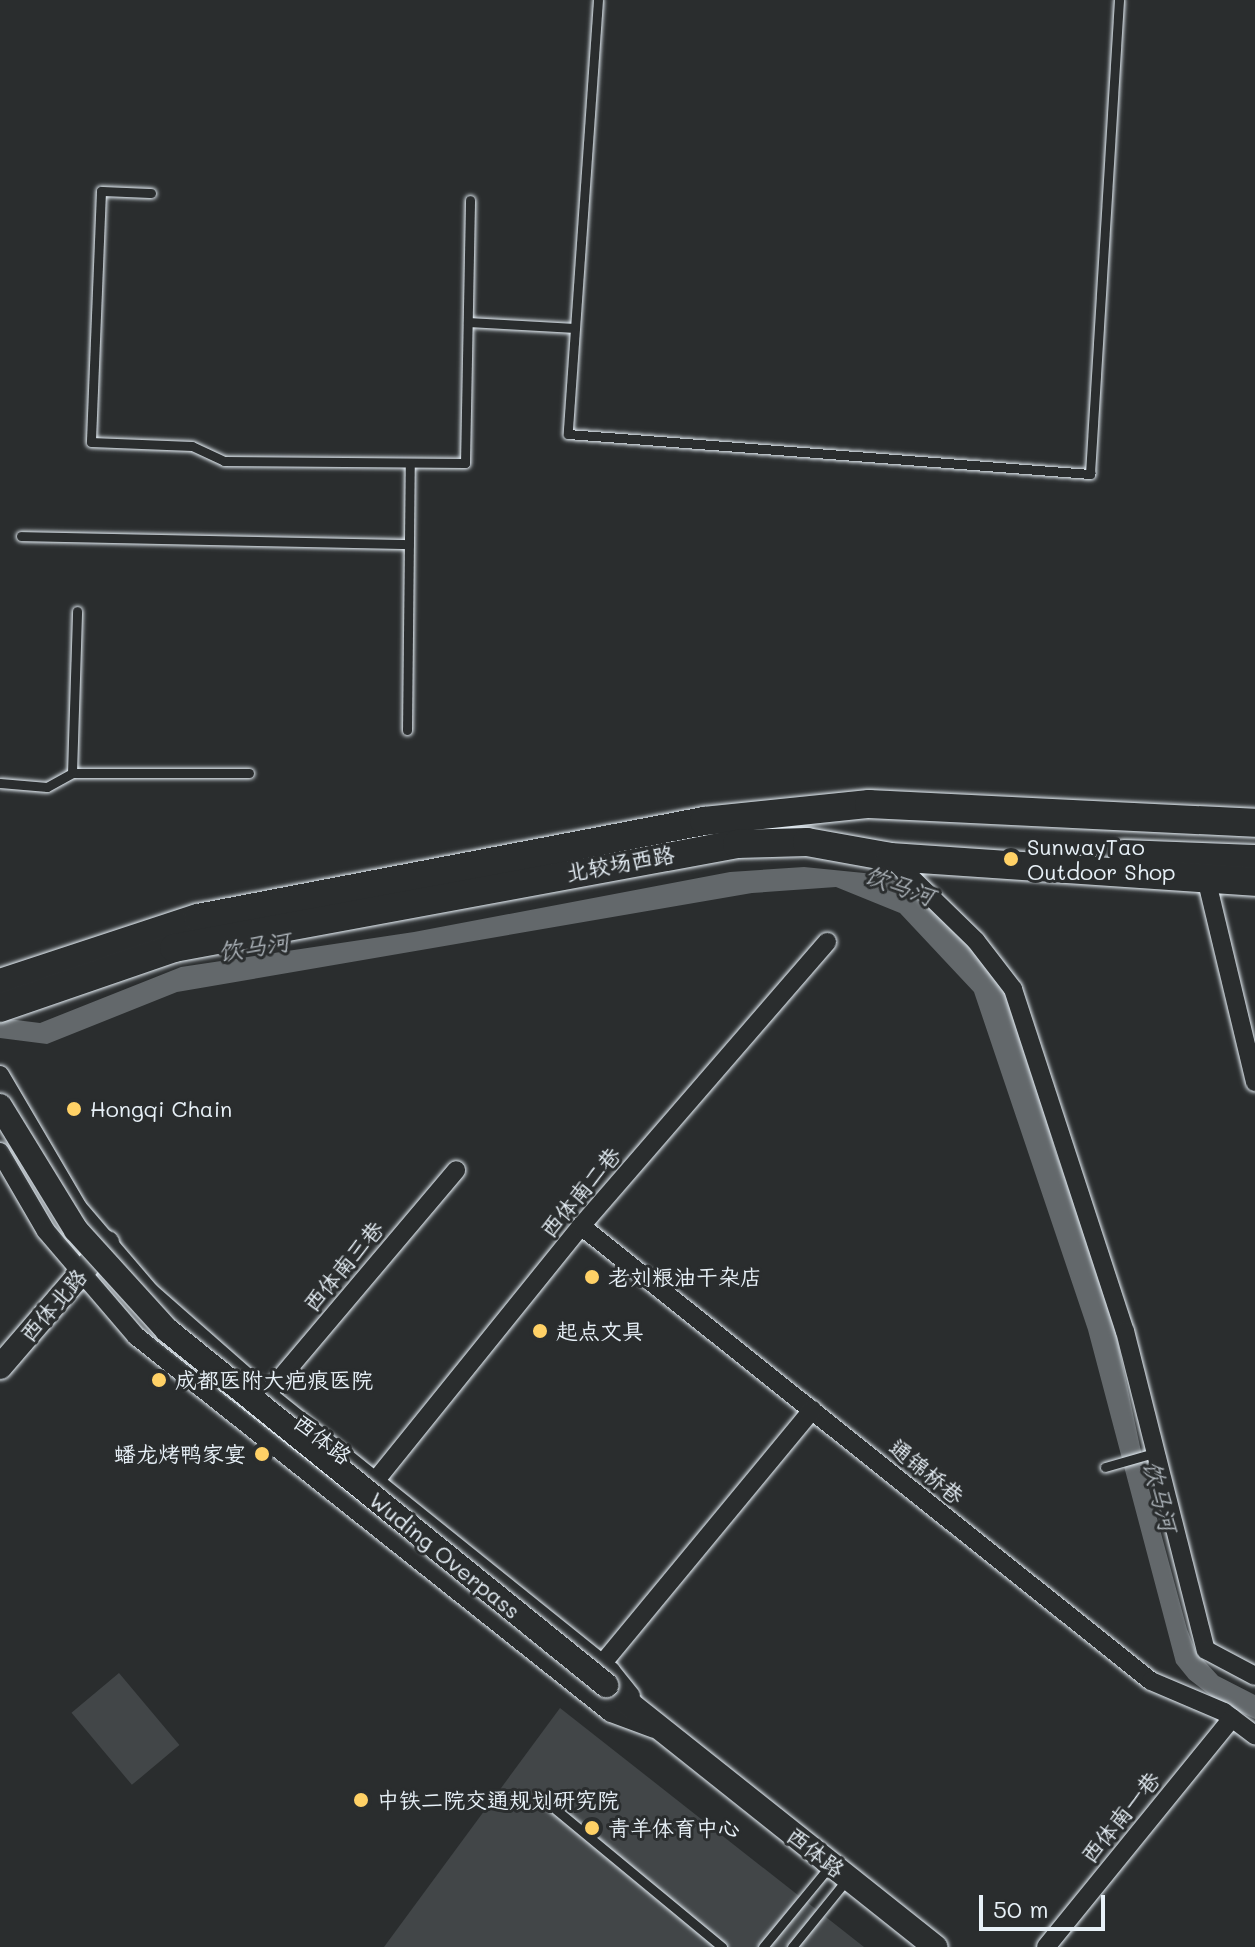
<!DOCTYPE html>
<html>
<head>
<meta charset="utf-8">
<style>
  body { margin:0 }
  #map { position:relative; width:1255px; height:1947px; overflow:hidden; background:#2a2d2e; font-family:Mali,"LXGW WenKai TC",sans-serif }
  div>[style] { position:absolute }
  .green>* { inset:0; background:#424648; transform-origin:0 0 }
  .water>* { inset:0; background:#63686b }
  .roads { filter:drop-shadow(0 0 2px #e8f1f8) drop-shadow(0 0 2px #e8f1f8) }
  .lane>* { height:9px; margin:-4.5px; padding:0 4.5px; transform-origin:4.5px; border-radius:4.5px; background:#2a2d2e }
  .street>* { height:18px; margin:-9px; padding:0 9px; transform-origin:9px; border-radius:9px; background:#2a2d2e }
  .secondary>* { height:24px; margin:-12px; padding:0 12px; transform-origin:12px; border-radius:12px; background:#2a2d2e }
  .primary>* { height:28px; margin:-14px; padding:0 14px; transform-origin:14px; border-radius:14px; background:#2a2d2e }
  .bridges { filter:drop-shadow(0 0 2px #e8f1f8) drop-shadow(0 0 2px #e8f1f8) }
  .secondary-bridge>* { height:24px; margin:-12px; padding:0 12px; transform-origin:12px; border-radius:12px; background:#2a2d2e }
  .dots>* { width:22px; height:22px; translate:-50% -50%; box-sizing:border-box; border:4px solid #2a2d2e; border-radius:50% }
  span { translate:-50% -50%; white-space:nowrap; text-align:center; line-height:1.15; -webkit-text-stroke:6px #2a2d2e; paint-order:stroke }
  .poi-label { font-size:22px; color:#e8f1f8 }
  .left { translate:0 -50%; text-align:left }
  .right { translate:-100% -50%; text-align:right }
  .street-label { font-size:22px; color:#e8f1f8 }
  .water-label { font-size:24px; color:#acb3b9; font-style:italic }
  .scale { position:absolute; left:979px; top:1895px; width:126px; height:36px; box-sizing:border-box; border:4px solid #e8f1f8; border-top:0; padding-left:10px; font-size:24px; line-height:28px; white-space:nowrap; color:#e8f1f8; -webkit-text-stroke:6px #2a2d2e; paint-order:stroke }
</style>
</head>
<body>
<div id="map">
  <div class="green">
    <div style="left:119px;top:1673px;width:94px;height:62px;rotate:50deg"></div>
    <div style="clip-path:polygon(560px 1708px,864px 1947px,384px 1947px)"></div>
  </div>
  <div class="water">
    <div style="clip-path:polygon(804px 867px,884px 875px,934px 904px,1012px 996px,1056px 1153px,1107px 1291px,1149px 1489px,1187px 1629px,1196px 1652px,1218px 1676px,1255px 1695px,1255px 1719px,1220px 1703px,1189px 1679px,1176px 1663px,1088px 1330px,974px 992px,900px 913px,836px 887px,752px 893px,177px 992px,47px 1044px,0 1038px,0 1018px,40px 1023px,181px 967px,414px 932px,730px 872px)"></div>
  </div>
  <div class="roads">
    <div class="lane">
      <div style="left:598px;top:0;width:435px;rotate:94deg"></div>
      <div style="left:568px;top:434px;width:524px;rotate:4.38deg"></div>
      <div style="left:1090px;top:474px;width:475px;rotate:-86.5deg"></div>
      <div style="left:151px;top:193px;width:50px;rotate:-177.7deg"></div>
      <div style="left:101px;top:191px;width:251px;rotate:92.3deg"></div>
      <div style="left:91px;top:442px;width:101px;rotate:2.3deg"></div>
      <div style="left:192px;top:446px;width:35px;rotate:25deg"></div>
      <div style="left:224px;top:461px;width:241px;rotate:0.5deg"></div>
      <div style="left:465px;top:463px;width:263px;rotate:-88.9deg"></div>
      <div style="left:468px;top:322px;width:107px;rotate:3.2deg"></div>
      <div style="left:21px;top:536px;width:388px;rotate:1.2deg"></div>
      <div style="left:407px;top:730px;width:267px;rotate:-89.4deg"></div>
      <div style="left:72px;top:773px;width:177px"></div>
      <div style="left:0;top:783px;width:47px;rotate:4.9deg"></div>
      <div style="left:47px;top:787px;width:29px;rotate:-29deg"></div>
      <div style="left:72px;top:773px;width:162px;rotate:-88.2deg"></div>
      <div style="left:1105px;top:1467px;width:51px;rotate:-15.9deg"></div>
      <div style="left:548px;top:1803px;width:226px;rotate:39.6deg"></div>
      <div style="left:763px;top:1947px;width:104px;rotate:-50.5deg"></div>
      <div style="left:792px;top:1947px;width:89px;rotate:-50.9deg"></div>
    </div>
    <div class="street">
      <div style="left:890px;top:857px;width:120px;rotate:44.3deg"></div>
      <div style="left:976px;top:941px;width:61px;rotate:52.4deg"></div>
      <div style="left:1013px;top:989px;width:360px;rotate:71.9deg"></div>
      <div style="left:1125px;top:1331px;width:329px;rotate:75.8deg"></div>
      <div style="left:1206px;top:1650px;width:55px;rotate:28deg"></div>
      <div style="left:1206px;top:878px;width:210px;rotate:76.5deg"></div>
      <div style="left:0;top:1075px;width:154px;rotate:59.6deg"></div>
      <div style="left:78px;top:1208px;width:111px;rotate:49.4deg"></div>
      <div style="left:150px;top:1292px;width:144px;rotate:41.3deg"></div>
      <div style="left:258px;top:1387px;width:453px;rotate:38.8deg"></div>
      <div style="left:611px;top:1671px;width:32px;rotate:51deg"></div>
      <div style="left:0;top:1152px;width:91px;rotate:59.8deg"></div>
      <div style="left:46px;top:1231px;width:138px;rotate:49.4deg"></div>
      <div style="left:136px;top:1336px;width:606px;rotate:38.44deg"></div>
      <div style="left:611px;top:1713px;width:46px;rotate:20.4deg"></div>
      <div style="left:581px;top:1226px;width:729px;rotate:38.6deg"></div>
      <div style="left:1151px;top:1681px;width:79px;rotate:23deg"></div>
      <div style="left:1224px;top:1712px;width:39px;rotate:37deg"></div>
      <div style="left:267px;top:1394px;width:293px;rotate:-49.8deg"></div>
      <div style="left:376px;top:1480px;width:326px;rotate:-51.1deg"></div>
      <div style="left:581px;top:1226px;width:376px;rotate:-49.1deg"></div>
      <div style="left:602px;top:1664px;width:330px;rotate:-50.4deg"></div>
      <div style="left:1046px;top:1947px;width:295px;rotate:-50.9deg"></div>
    </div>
    <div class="secondary">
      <div style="left:0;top:1367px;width:164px;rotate:-49.2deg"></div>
      <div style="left:606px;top:1685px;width:421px;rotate:38.5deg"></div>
    </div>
    <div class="primary">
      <div style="left:1124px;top:854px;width:131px;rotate:2.2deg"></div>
      <div style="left:0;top:983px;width:208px;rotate:-18.2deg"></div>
      <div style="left:198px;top:918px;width:515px;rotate:-10.85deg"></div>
      <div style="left:704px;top:821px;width:166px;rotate:-5.9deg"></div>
      <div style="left:869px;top:804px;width:386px;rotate:2.8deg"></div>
      <div style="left:0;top:1008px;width:184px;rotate:-19deg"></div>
      <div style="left:174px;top:948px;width:573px;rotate:-10.47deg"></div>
      <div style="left:737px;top:844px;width:70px;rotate:-1.6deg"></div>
      <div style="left:807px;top:842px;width:84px;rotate:10.2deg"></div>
      <div style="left:890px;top:857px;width:366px;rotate:3.9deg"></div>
    </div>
  </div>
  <div class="bridges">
    <div class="secondary-bridge">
      <div style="left:0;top:1106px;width:145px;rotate:58.5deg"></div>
      <div style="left:76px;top:1230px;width:135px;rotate:47.7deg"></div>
      <div style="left:167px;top:1330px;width:565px;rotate:38.96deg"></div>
    </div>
  </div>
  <div class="dots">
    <div style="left:1011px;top:859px;background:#ffd166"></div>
    <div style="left:74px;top:1109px;background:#ffd166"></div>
    <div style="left:592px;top:1277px;background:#ffd166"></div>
    <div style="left:540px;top:1331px;background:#ffd166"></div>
    <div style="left:159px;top:1380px;background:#ffd166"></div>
    <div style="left:262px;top:1454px;background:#ffd166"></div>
    <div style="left:361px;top:1800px;background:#ffd166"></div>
    <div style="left:592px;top:1828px;background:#ffd166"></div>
  </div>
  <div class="poi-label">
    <span class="left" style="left:1027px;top:859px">SunwayTao<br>Outdoor Shop</span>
    <span class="left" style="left:90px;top:1109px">Hongqi Chain</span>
    <span class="left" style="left:608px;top:1277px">老刘粮油干杂店</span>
    <span class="left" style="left:556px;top:1331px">起点文具</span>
    <span class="left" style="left:175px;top:1380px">成都医附大疤痕医院</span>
    <span class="right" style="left:246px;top:1454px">蟠龙烤鸭家宴</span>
    <span class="left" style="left:377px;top:1800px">中铁二院交通规划研究院</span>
    <span class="left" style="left:608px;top:1828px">青羊体育中心</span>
  </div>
  <div class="street-label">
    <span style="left:620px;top:863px;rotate:-10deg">北较场西路</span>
    <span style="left:580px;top:1192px;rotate:-50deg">西体南二巷</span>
    <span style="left:343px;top:1266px;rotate:-50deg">西体南三巷</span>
    <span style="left:53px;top:1305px;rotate:-49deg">西体北路</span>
    <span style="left:323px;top:1439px;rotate:38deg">西体路</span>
    <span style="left:927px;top:1471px;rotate:39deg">通锦桥巷</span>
    <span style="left:445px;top:1555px;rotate:39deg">Wuding Overpass</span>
    <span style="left:1120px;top:1817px;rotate:-51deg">西体南一巷</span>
    <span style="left:816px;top:1852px;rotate:38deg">西体路</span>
  </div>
  <div class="water-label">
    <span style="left:900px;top:885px;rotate:20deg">饮马河</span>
    <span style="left:254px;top:946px;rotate:-9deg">饮马河</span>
    <span style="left:1161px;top:1496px;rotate:76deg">饮马河</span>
  </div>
  <div class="scale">50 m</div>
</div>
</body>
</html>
